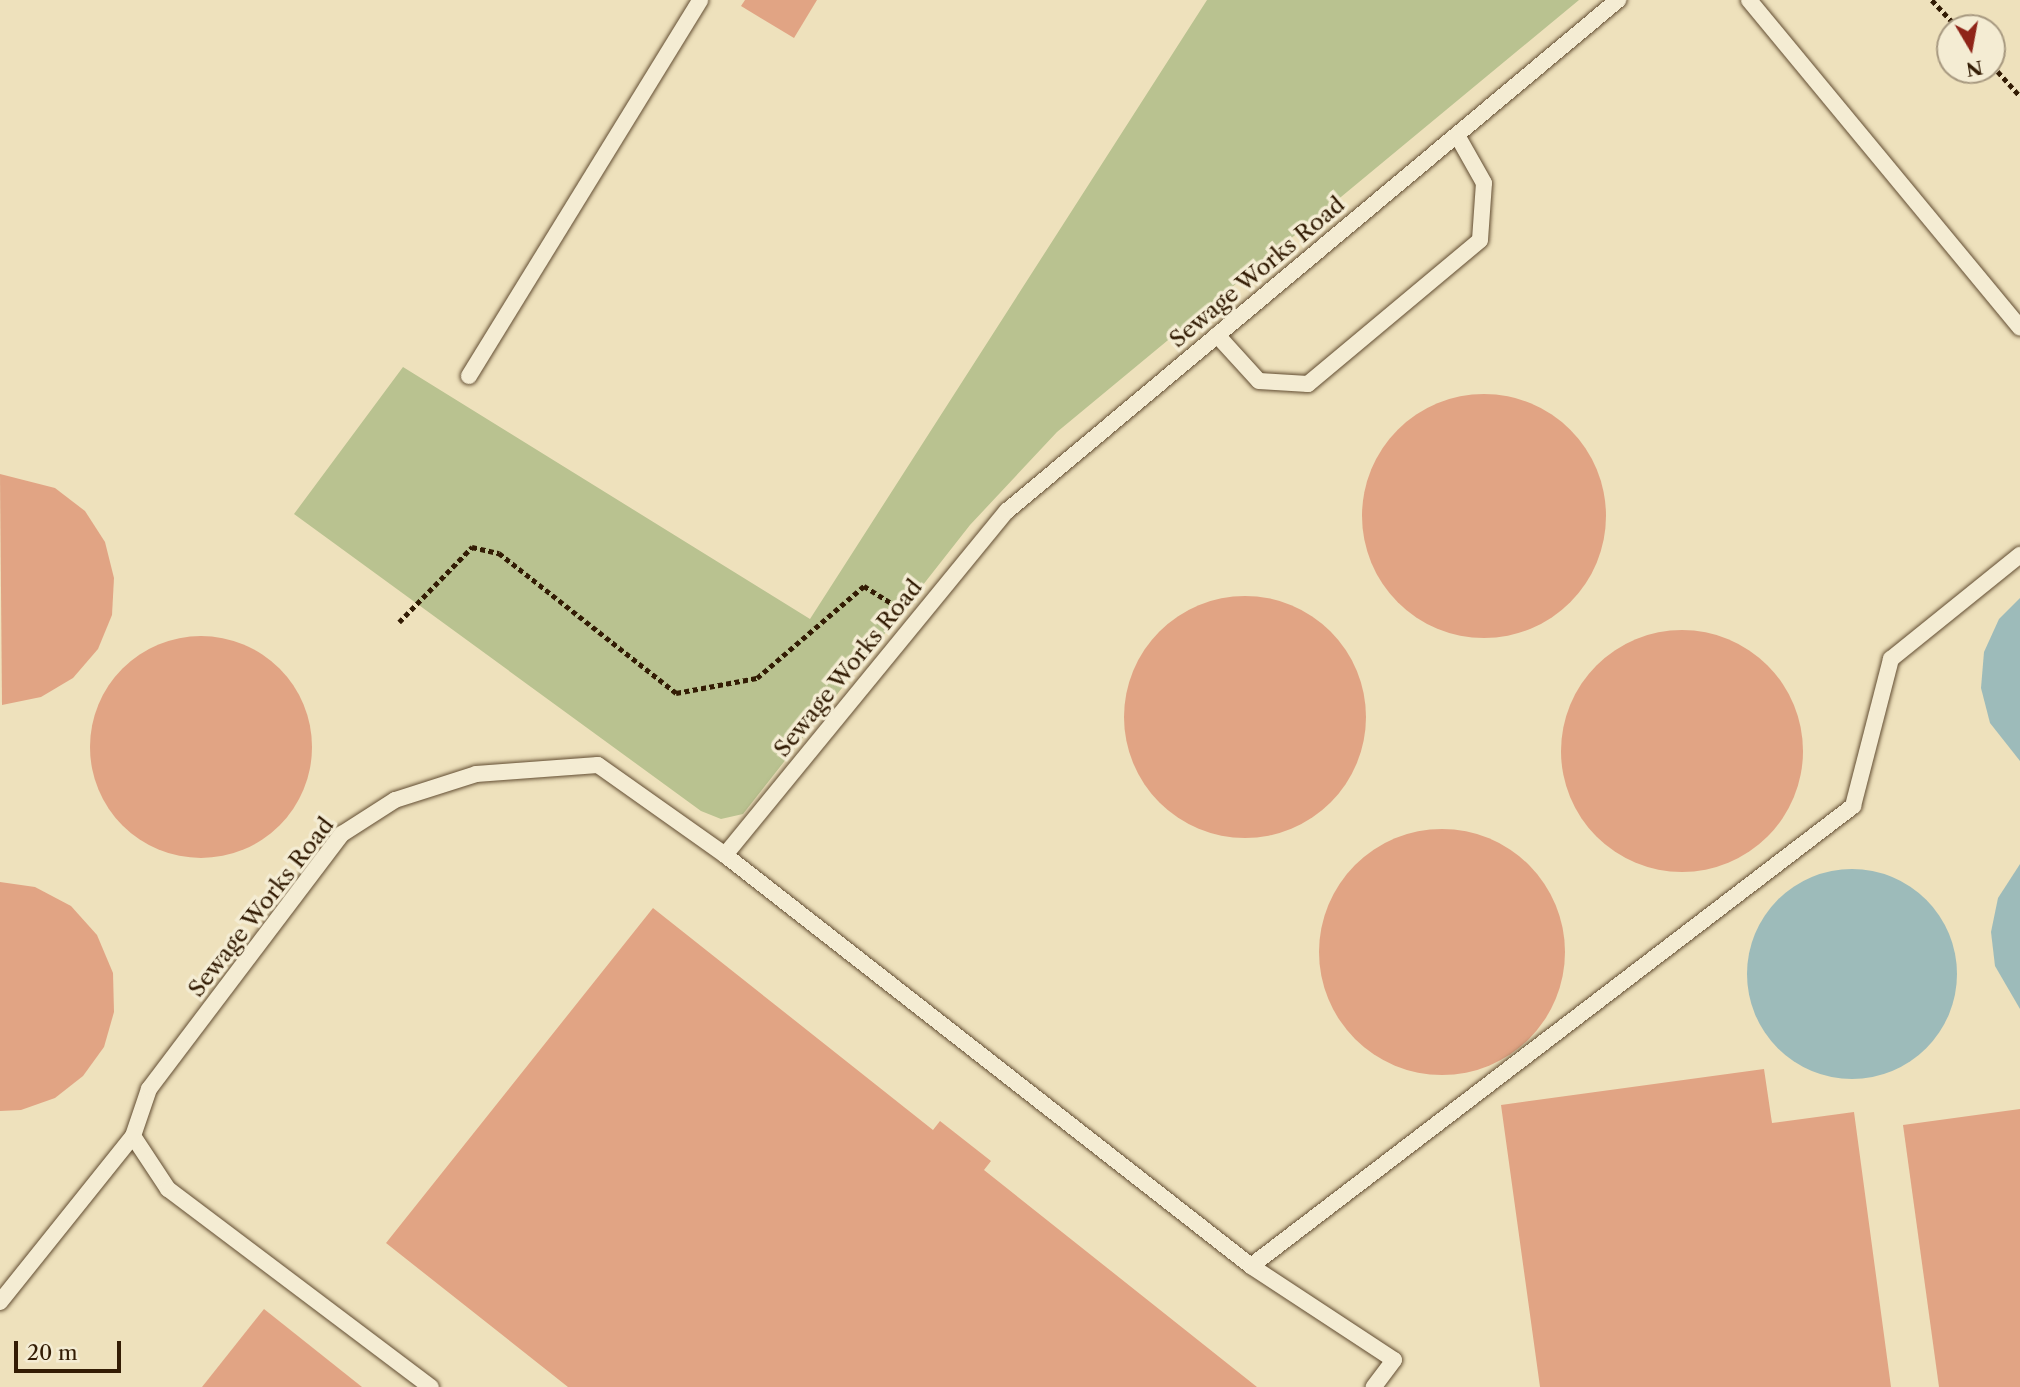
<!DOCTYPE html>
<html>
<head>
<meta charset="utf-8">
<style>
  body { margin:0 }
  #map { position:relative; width:2020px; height:1387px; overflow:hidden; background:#eee1bc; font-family:"Libre Caslon Text",serif }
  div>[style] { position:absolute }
  .green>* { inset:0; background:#b9c290 }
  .water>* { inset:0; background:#9dbbba }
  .round { border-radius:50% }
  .building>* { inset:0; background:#e1a484 }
  .path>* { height:4.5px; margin-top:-2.25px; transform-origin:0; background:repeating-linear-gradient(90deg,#331c04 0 5px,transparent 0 8.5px) }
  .roads { filter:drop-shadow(0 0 2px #624d32) drop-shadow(0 0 2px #624d32) }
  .service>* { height:16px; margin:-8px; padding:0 8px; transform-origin:8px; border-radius:8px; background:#f4ecd3 }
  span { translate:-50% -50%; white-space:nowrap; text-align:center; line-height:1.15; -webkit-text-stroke:7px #f4ecd3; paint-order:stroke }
  .street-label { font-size:23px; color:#331c04 }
  .north { position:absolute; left:1936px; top:14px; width:70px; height:70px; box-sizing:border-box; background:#f4ecd3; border:2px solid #a79980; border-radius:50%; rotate:170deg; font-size:19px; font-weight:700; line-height:28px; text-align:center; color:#331c04 }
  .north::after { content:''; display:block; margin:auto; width:24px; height:32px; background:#8f2418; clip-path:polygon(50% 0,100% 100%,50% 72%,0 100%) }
  .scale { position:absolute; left:14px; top:1341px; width:107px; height:32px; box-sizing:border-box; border:4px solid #331c04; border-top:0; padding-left:9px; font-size:21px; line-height:24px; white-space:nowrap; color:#331c04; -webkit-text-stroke:5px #f4ecd3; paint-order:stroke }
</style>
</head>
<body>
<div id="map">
  <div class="green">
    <div style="clip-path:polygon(1207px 0,1579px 0,1057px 432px,970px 525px,743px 814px,721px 819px,701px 811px,294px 514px,403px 367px,810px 619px)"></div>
  </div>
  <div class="water">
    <div style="clip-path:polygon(2020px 598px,2020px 761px,1990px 723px,1981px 688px,1984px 652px,1999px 619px)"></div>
    <div style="clip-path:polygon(2020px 864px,2020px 1009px,1995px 966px,1991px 932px,1998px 898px)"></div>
    <div class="round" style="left:1747px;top:869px;width:210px;height:210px"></div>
  </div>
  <div class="building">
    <div style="clip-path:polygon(745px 0,817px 0,794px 38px,741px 6px)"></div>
    <div class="round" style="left:1362px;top:394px;width:244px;height:244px"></div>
    <div style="clip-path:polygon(0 474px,55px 488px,85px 511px,105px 542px,114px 578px,112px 615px,98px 649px,73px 678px,41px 697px,2px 705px)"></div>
    <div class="round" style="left:1124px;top:596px;width:242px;height:242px"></div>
    <div class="round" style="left:1561px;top:630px;width:242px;height:242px"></div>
    <div class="round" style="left:90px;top:636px;width:222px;height:222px"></div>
    <div class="round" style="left:1319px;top:829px;width:246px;height:246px"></div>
    <div style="clip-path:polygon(0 882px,35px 887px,71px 906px,97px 935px,113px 973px,114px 1012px,104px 1047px,83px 1076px,55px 1098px,21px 1110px,0 1111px)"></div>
    <div style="clip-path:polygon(653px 908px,933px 1130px,940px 1121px,991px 1161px,984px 1170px,1257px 1387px,568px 1387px,386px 1243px)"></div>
    <div style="clip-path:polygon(1764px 1069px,1772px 1123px,1854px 1112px,1891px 1387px,1540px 1387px,1501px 1105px)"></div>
    <div style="clip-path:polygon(2020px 1109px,2020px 1387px,1939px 1387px,1903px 1125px)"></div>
    <div style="clip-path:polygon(264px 1309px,362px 1387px,202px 1387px)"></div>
  </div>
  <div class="path">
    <div style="left:1932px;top:0;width:38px;rotate:47deg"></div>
    <div style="left:1992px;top:65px;width:42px;rotate:47.9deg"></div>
    <div style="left:399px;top:622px;width:105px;rotate:-45.8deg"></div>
    <div style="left:472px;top:547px;width:28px;rotate:13deg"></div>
    <div style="left:499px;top:553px;width:226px;rotate:38.3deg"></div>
    <div style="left:676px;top:693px;width:82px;rotate:-10.5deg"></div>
    <div style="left:757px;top:678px;width:141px;rotate:-40.7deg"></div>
    <div style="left:864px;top:586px;width:38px;rotate:32deg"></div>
  </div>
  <div class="roads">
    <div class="service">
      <div style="left:1749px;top:0;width:425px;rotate:50.4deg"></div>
      <div style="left:1217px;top:335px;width:62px;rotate:47.6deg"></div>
      <div style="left:1259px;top:381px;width:49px;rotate:3.5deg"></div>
      <div style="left:1308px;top:384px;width:224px;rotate:-39.9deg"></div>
      <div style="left:1480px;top:240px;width:57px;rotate:-86deg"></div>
      <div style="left:1484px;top:183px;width:55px;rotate:-119.4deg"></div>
      <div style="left:469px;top:376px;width:441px;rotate:-58.4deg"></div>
      <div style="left:725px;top:855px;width:668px;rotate:38deg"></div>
      <div style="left:1251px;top:1266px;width:171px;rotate:33.3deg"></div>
      <div style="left:1394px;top:1360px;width:34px;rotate:127deg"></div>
      <div style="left:133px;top:1136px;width:50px;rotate:-71.2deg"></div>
      <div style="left:149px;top:1089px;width:320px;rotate:-52.9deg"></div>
      <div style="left:342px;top:834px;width:63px;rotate:-32.7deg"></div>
      <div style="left:395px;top:800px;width:85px;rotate:-17.8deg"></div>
      <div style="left:476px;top:774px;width:122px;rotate:-4.2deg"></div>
      <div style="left:598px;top:765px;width:156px;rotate:35.3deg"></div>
      <div style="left:725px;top:855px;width:445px;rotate:-50.7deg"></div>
      <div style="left:1007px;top:511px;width:797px;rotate:-39.91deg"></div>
      <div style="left:1251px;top:1266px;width:758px;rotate:-37.38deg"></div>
      <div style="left:1853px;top:806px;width:152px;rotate:-75.5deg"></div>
      <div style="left:1891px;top:659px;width:166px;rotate:-38.9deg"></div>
      <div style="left:0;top:1302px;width:213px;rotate:-51.3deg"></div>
      <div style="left:133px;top:1136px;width:64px;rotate:56.6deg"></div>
      <div style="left:168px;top:1189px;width:329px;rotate:37deg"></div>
    </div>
  </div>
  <div class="street-label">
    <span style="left:1257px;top:272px;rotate:-40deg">Sewage Works Road</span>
    <span style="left:848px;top:668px;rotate:-51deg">Sewage Works Road</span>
    <span style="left:261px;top:907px;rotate:-52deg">Sewage Works Road</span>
  </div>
  <div class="north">N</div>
  <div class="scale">20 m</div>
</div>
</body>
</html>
